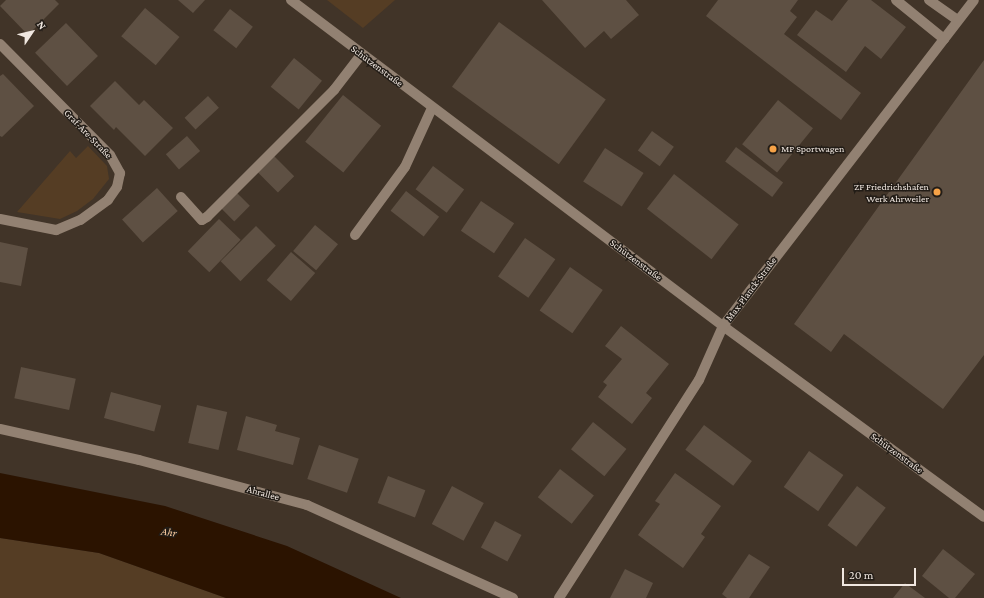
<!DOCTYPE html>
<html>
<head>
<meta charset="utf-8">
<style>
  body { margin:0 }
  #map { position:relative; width:984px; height:598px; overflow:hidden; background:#413428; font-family:"Crimson Pro",serif }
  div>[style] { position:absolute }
  .green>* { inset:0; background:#553d24 }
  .water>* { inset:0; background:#2b1300 }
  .building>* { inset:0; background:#5e5043; transform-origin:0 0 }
  .minor>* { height:10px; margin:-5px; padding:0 5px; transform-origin:5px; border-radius:5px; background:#928172 }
  .dots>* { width:11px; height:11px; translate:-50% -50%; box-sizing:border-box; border:2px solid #231d17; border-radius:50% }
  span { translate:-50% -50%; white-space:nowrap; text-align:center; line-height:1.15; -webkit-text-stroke:3px #231d17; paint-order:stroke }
  .street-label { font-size:10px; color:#f0e7e0 }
  .poi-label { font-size:10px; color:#f0e7e0 }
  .left { translate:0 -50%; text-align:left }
  .right { translate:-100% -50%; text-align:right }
  .water-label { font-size:11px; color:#f8c99d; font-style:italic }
  .north { position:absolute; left:12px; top:12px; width:40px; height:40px; -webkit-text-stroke:3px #231d17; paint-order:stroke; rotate:55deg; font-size:11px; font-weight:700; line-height:16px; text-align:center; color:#f0e7e0 }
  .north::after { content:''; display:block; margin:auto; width:14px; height:18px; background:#f0e7e0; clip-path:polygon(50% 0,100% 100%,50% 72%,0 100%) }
  .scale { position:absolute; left:842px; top:568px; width:74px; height:18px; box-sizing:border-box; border:2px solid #f0e7e0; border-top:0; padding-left:5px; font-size:12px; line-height:14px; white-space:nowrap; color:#f0e7e0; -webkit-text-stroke:3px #231d17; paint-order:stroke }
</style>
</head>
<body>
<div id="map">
  <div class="green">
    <div style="clip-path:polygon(327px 0,395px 0,363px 28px)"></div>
    <div style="clip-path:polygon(88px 146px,107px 166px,109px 179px,93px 199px,77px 211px,60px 219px,17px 212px,70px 151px,76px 158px)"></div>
    <div style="clip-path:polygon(0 538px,99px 553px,226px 598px,0 598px)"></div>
  </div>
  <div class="water">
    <div style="clip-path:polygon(0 473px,165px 506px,287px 546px,401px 598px,226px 598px,99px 553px,0 538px)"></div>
  </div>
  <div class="building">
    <div style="clip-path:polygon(6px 0,55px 0,59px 4px,28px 35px,0 6px)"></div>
    <div style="clip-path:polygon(178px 0,205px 0,193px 13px)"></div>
    <div style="clip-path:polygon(542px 0,626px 0,639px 15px,611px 39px,604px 31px,585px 48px)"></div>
    <div style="clip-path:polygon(718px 0,798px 0,790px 11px,797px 17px,784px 34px,861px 93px,841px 120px,706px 16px)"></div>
    <div style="clip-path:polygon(848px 0,871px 0,906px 27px,881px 59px,865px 46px,846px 72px,797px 35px,816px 10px,832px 21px)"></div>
    <div style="left:145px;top:8px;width:45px;height:37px;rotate:40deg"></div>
    <div style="left:230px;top:9px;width:29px;height:27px;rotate:38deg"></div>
    <div style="left:499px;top:22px;width:132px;height:80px;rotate:36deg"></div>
    <div style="left:66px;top:23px;width:46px;height:43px;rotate:46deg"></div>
    <div style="left:294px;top:58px;width:36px;height:37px;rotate:39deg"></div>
    <div style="clip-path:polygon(984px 60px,984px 355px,943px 409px,844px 334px,831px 352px,794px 324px)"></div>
    <div style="clip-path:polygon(3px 74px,34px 106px,2px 137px,0 136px,0 76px)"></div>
    <div style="clip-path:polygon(115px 81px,139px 105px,144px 100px,173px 128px,145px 156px,116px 127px,114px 130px,90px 106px)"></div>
    <div style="left:343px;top:95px;width:49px;height:60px;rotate:39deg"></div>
    <div style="left:208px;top:96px;width:16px;height:32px;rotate:47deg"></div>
    <div style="left:778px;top:100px;width:45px;height:57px;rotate:39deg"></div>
    <div style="left:652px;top:131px;width:27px;height:24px;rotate:36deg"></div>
    <div style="left:187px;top:136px;width:20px;height:28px;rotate:49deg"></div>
    <div style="left:736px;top:147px;width:59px;height:18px;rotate:37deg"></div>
    <div style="left:605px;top:148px;width:46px;height:40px;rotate:33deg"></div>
    <div style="left:273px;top:155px;width:30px;height:23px;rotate:45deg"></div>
    <div style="left:433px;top:166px;width:39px;height:29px;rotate:37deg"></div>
    <div style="left:674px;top:174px;width:82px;height:44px;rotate:38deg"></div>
    <div style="left:157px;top:188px;width:31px;height:47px;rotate:48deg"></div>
    <div style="left:235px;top:191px;width:21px;height:22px;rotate:45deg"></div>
    <div style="left:406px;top:191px;width:42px;height:25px;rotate:38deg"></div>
    <div style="left:481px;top:201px;width:40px;height:36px;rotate:34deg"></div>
    <div style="left:219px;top:219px;width:30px;height:45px;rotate:44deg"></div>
    <div style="left:315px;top:225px;width:30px;height:34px;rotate:40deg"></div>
    <div style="left:256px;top:226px;width:28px;height:50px;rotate:45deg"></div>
    <div style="left:525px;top:238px;width:37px;height:47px;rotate:35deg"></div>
    <div style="clip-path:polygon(0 242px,28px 248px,21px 286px,0 282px)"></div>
    <div style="left:291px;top:252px;width:32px;height:37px;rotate:41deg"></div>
    <div style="left:570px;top:267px;width:40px;height:53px;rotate:35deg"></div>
    <div style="clip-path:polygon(621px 326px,669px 364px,646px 393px,652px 398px,632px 424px,598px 397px,607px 385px,603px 382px,622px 359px,605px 346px)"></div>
    <div style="left:21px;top:367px;width:56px;height:32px;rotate:12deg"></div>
    <div style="left:111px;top:392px;width:52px;height:27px;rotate:15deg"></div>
    <div style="left:197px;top:405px;width:31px;height:39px;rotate:13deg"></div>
    <div style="clip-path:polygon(246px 416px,277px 425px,275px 431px,300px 438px,293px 465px,237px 450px)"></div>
    <div style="left:593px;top:422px;width:43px;height:35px;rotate:39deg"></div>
    <div style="left:704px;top:425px;width:60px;height:31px;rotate:37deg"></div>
    <div style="left:319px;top:445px;width:42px;height:36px;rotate:19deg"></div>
    <div style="left:809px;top:451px;width:42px;height:44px;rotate:35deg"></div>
    <div style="left:560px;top:469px;width:43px;height:36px;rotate:38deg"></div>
    <div style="clip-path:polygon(675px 473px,721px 506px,701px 534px,705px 537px,683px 568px,638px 535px,660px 504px,655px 501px)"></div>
    <div style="left:388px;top:476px;width:40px;height:29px;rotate:21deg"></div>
    <div style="left:452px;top:486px;width:36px;height:43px;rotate:28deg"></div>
    <div style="left:857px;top:486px;width:36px;height:49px;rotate:37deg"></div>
    <div style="left:495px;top:521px;width:30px;height:30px;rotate:28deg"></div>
    <div style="clip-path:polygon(943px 549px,975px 574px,955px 598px,949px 598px,922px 576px)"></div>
    <div style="clip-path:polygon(749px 554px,770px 567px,749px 598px,727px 598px,722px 594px)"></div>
    <div style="clip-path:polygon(625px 569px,653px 583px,646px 598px,610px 598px)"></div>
    <div style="clip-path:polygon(905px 583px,925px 598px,893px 598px)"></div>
  </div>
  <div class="minor">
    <div style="left:291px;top:0;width:541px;rotate:37.04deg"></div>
    <div style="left:723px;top:326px;width:323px;rotate:36.2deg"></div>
    <div style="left:896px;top:0;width:62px;rotate:39.1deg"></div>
    <div style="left:929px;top:0;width:35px;rotate:35deg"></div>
    <div style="left:0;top:44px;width:156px;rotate:45.3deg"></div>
    <div style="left:110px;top:155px;width:21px;rotate:61deg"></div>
    <div style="left:120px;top:173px;width:14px;rotate:102deg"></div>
    <div style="left:117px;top:187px;width:16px;rotate:125deg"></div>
    <div style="left:108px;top:200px;width:34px;rotate:144deg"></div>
    <div style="left:80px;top:220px;width:26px;rotate:157deg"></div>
    <div style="left:56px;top:230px;width:57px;rotate:-168.9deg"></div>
    <div style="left:181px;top:197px;width:31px;rotate:48deg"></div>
    <div style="left:202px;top:220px;width:6px;rotate:-31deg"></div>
    <div style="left:207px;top:217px;width:180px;rotate:-45deg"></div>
    <div style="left:334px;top:90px;width:44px;rotate:-52.4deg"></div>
    <div style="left:355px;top:235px;width:84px;rotate:-53.7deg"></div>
    <div style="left:405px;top:167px;width:65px;rotate:-65.4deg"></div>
    <div style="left:0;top:429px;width:142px;rotate:12.6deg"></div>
    <div style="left:139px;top:460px;width:174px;rotate:15deg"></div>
    <div style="left:307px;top:505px;width:226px;rotate:24.3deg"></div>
    <div style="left:559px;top:598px;width:259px;rotate:-57.3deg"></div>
    <div style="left:699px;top:380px;width:59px;rotate:-66deg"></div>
    <div style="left:723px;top:326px;width:411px;rotate:-52.4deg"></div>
  </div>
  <div class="dots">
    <div style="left:773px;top:149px;background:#f6a247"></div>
    <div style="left:937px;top:192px;background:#f6a247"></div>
  </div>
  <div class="street-label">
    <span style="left:377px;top:66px;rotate:37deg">Schützenstraße</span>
    <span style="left:88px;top:134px;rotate:46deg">Graf-Are-Straße</span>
    <span style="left:636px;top:260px;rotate:37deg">Schützenstraße</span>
    <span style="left:751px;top:289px;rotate:-53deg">Max-Planck-Straße</span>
    <span style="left:897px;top:453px;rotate:36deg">Schützenstraße</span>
    <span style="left:263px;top:493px;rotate:15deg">Ahrallee</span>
  </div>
  <div class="poi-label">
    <span class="left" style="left:781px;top:149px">MP Sportwagen</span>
    <span class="right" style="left:929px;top:192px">ZF Friedrichshafen<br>Werk Ahrweiler</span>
  </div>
  <div class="water-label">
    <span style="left:169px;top:532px;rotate:8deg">Ahr</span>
  </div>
  <div class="north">N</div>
  <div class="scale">20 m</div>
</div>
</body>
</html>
